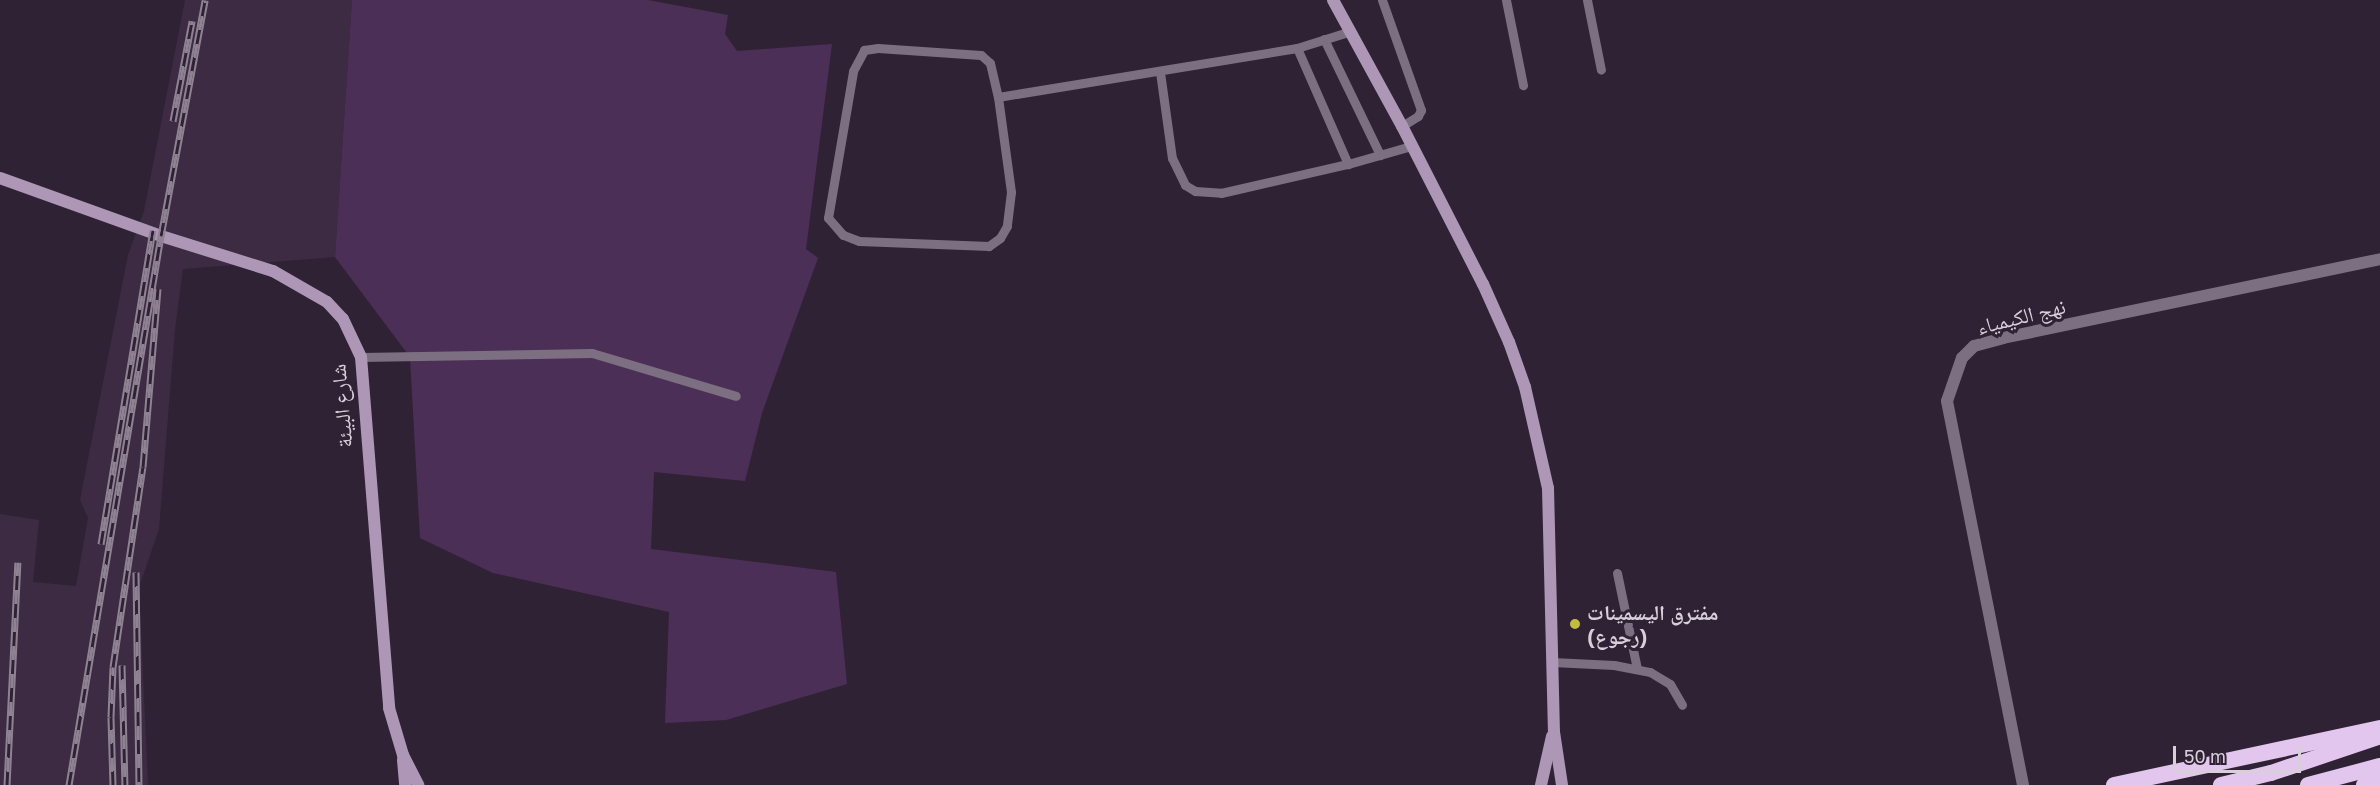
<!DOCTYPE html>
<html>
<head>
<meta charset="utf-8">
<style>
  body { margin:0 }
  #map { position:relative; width:2380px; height:785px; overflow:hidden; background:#302235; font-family:"Golos Text","Noto Naskh Arabic",sans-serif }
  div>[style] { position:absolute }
  .built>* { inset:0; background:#3d2b43 }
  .green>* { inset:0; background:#4c2f56 }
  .service>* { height:9px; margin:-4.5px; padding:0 4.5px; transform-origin:4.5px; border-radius:4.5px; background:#7d6f82 }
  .minor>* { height:12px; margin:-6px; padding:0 6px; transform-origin:6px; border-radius:6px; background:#7d6f82 }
  .secondary>* { height:12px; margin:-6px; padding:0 6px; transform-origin:6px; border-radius:6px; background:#ae97b6 }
  .trunk>* { height:16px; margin:-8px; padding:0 8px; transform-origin:8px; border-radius:8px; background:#e3c6ed }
  .rail>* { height:7px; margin-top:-3.5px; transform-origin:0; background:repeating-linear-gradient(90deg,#302235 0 14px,#8f8393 0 28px); box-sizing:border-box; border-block:2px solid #8f8393 }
  .dots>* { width:16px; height:16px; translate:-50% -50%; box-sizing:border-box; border:3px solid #302235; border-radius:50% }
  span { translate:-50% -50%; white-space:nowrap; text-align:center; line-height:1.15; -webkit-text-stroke:6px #302235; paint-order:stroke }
  .street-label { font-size:21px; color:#d8cfdb }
  .poi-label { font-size:21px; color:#d8cfdb; font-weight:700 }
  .left { translate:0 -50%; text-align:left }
  .scale { position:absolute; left:2173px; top:746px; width:128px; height:27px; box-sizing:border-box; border:3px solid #d8cfdb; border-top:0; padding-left:8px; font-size:18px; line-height:21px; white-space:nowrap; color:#d8cfdb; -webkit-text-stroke:4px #302235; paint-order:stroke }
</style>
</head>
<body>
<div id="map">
  <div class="built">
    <div style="clip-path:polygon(185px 0,352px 0,335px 257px,183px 269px,175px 329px,159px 529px,139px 587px,148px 785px,0 785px,0 514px,39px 520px,33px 582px,76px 586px,88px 518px,80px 500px,128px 255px,144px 211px)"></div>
  </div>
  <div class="green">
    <div style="clip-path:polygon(352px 0,648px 0,728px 15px,725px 34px,737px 51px,832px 44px,806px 249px,818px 258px,762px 413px,745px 481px,654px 472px,651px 549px,836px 572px,847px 684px,726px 720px,665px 723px,669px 612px,493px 573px,420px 538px,410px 357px,335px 257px)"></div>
  </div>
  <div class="service">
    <div style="left:1382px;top:0;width:117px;rotate:70.5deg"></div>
    <div style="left:1421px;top:110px;width:7px;rotate:117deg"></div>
    <div style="left:1418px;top:116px;width:19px;rotate:148deg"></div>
    <div style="left:1506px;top:0;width:87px;rotate:78.7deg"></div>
    <div style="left:1587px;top:0;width:71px;rotate:78.7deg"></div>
    <div style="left:1324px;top:39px;width:129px;rotate:64.2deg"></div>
    <div style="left:878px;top:48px;width:103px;rotate:3.9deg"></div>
    <div style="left:981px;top:55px;width:12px;rotate:42deg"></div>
    <div style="left:990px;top:63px;width:35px;rotate:77deg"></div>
    <div style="left:998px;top:97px;width:96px;rotate:82.2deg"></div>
    <div style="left:1011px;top:192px;width:34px;rotate:97deg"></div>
    <div style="left:1007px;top:226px;width:14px;rotate:120deg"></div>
    <div style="left:1000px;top:238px;width:14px;rotate:144deg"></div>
    <div style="left:989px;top:246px;width:130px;rotate:-177.8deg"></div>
    <div style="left:859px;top:241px;width:17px;rotate:-159deg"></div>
    <div style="left:843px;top:235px;width:23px;rotate:-131deg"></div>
    <div style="left:828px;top:218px;width:149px;rotate:-80.3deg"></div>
    <div style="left:853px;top:71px;width:24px;rotate:-62deg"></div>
    <div style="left:864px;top:50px;width:14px;rotate:-8deg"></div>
    <div style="left:1297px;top:48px;width:127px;rotate:66.3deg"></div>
    <div style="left:1160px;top:72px;width:87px;rotate:82.1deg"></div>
    <div style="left:1172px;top:158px;width:30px;rotate:64deg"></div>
    <div style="left:1185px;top:185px;width:12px;rotate:31deg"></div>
    <div style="left:1195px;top:191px;width:26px;rotate:4deg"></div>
    <div style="left:1221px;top:193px;width:130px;rotate:-12.9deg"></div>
    <div style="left:1348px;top:164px;width:66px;rotate:-15.9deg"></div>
    <div style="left:998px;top:97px;width:303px;rotate:-9.3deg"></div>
    <div style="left:1297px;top:48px;width:53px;rotate:-17.4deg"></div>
    <div style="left:361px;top:357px;width:231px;rotate:-1deg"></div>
    <div style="left:592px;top:353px;width:150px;rotate:16.6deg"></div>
    <div style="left:1617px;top:573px;width:98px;rotate:78.2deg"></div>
    <div style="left:1552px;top:662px;width:62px;rotate:2.8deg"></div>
    <div style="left:1614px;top:665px;width:37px;rotate:11deg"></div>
    <div style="left:1650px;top:672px;width:23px;rotate:31deg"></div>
    <div style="left:1670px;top:684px;width:24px;rotate:60deg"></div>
  </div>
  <div class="minor">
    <div style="left:2023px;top:785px;width:391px;rotate:-101.2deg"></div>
    <div style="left:1947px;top:401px;width:46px;rotate:-70.8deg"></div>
    <div style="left:1962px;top:358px;width:17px;rotate:-45deg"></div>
    <div style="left:1974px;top:346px;width:30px;rotate:-15deg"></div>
    <div style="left:2003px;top:338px;width:385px;rotate:-11.8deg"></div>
  </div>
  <div class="secondary">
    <div style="left:1333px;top:0;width:144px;rotate:61.3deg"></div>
    <div style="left:1402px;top:126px;width:178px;rotate:62.9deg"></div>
    <div style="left:1483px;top:284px;width:64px;rotate:65.9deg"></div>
    <div style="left:1509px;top:342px;width:48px;rotate:70.4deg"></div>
    <div style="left:1525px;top:387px;width:104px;rotate:77.2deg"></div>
    <div style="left:1548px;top:488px;width:244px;rotate:88.6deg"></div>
    <div style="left:1554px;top:732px;width:54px;rotate:81.4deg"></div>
    <div style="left:0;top:178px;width:171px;rotate:19.8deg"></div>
    <div style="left:161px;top:236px;width:117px;rotate:17.4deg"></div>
    <div style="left:273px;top:271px;width:62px;rotate:29.9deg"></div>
    <div style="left:327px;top:302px;width:23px;rotate:47deg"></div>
    <div style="left:343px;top:319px;width:42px;rotate:64.7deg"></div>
    <div style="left:361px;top:357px;width:352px;rotate:85.4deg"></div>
    <div style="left:389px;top:708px;width:49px;rotate:73.4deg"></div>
    <div style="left:403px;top:755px;width:34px;rotate:63deg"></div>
    <div style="left:403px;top:760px;width:25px;rotate:85deg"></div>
    <div style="left:1541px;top:785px;width:50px;rotate:-77.3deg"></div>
  </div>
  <div class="trunk">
    <div style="left:2114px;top:785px;width:272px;rotate:-12.1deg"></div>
    <div style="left:2221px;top:785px;width:51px;rotate:-13.5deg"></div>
    <div style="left:2271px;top:773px;width:113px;rotate:-18.6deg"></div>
    <div style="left:2308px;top:785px;width:74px;rotate:-14.8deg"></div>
    <div style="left:2364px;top:785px;width:17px;rotate:-21deg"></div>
  </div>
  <div class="rail">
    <div style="left:173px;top:121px;width:102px;rotate:-79.2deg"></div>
    <div style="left:101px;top:544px;width:318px;rotate:-80.6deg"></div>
    <div style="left:136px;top:572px;width:213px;rotate:89.2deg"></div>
    <div style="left:122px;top:665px;width:120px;rotate:88.6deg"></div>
    <div style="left:7px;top:785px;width:223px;rotate:-87.2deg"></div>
    <div style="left:69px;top:785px;width:557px;rotate:-80.49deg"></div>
    <div style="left:161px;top:236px;width:240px;rotate:-79.4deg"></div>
    <div style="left:113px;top:785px;width:68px;rotate:-91.7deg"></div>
    <div style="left:111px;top:717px;width:50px;rotate:-87.7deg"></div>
    <div style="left:113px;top:667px;width:202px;rotate:-81.5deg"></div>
    <div style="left:143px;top:467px;width:179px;rotate:-85.2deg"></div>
  </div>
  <div class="dots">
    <div style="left:1575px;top:624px;background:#c2bd3f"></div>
  </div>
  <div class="street-label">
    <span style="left:2021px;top:316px;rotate:-14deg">نهج الكيمياء</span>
    <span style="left:341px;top:406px;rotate:-95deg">شارع البيئة</span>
  </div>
  <div class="poi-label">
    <span class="left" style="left:1587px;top:624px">مفترق اليسمينات<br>(رجوع)</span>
  </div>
  <div class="scale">50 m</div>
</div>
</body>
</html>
